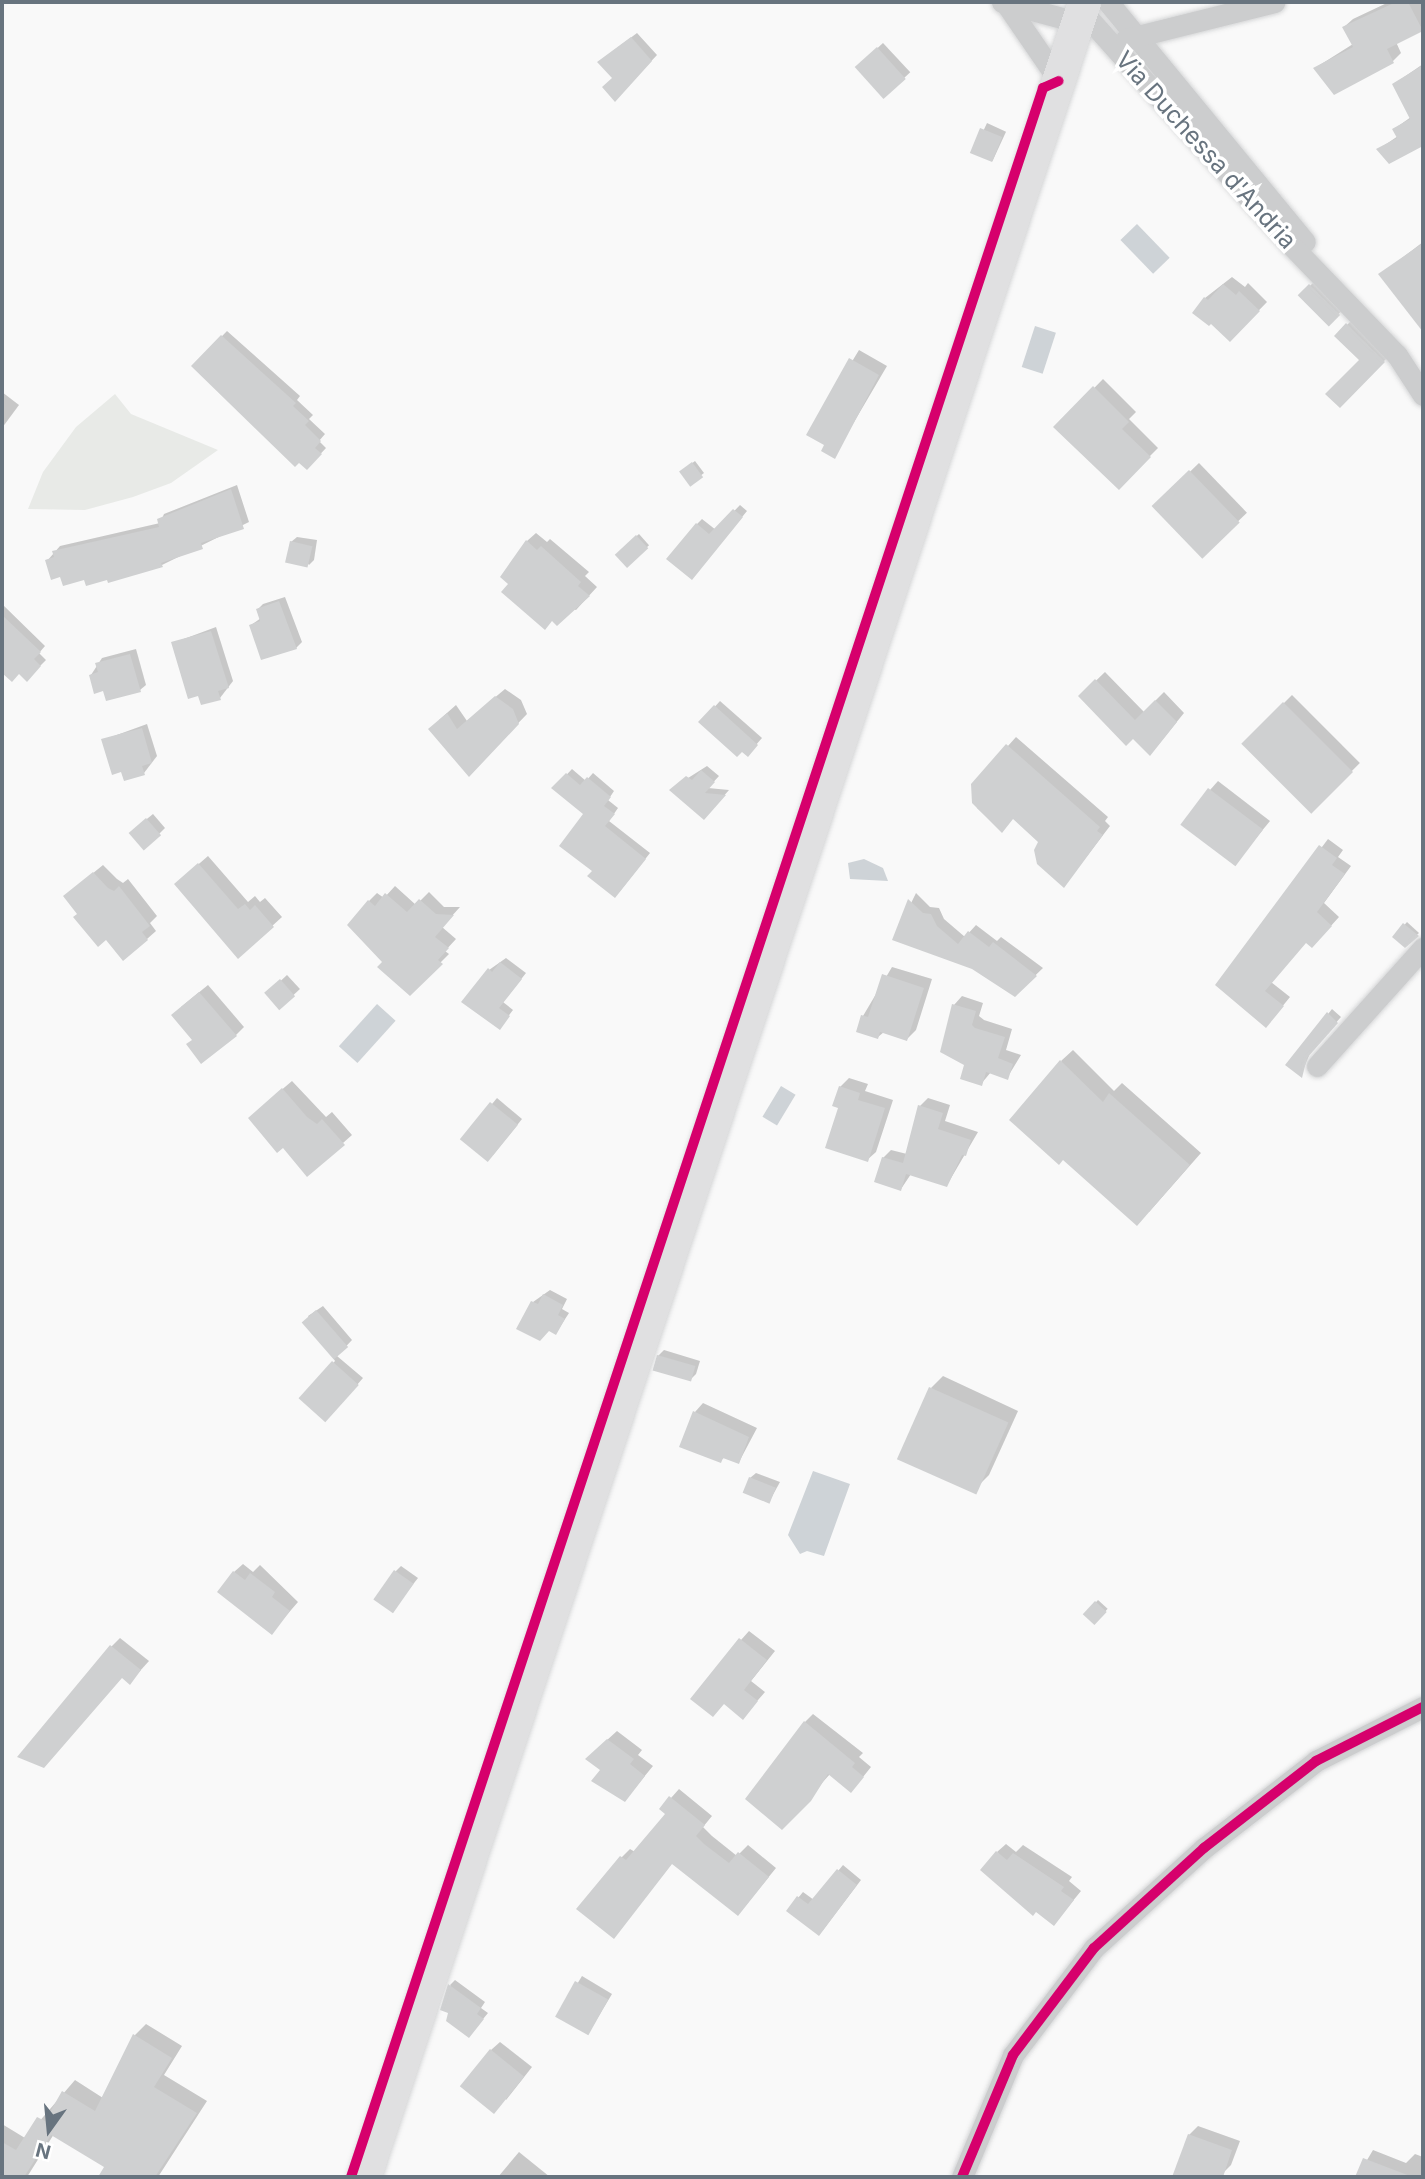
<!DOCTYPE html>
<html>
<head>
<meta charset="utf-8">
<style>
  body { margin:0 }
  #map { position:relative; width:1425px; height:2179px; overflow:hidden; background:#f9f9f9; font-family:Inter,sans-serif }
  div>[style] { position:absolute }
  .green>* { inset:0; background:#e8eae7 }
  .water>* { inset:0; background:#ced3d7; transform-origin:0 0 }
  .shadow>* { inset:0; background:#0003; transform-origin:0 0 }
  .building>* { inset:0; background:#cfd0d1; transform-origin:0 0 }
  .roads { filter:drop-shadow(0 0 2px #d5d6d7) drop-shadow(0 0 2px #d5d6d7) }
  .minor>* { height:21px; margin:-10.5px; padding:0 10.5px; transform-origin:10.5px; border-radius:10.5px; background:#cccdce }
  .primary>* { height:33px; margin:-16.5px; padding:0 16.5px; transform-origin:16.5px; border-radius:16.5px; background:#e0e0e1 }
  .cycleway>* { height:10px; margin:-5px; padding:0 5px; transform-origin:5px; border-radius:5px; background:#d6006c }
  span { translate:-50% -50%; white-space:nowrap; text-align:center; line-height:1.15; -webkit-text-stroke:7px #fff; paint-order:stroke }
  .street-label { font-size:24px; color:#68747f }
  .frame { position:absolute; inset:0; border:4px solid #68747f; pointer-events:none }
  .north { position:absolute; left:14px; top:2095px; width:70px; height:70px; -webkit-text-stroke:5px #fff; paint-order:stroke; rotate:195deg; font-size:19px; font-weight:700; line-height:28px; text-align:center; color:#68747f }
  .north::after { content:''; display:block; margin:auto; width:24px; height:32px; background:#68747f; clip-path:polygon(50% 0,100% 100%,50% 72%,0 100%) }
</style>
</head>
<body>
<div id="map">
  <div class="green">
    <div style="clip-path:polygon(115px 394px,131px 414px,218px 450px,171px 483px,133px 497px,85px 510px,28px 509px,43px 472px,76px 427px)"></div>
  </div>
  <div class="water">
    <div style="left:1137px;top:224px;width:47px;height:23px;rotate:46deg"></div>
    <div style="left:1035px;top:326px;width:22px;height:43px;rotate:18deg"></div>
    <div style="clip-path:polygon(864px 859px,883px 868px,888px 881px,850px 879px,848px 863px)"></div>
    <div style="left:377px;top:1004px;width:25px;height:57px;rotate:42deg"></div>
    <div style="left:781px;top:1086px;width:17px;height:36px;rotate:31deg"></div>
    <div style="clip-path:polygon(813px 1471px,850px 1484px,824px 1556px,807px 1551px,800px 1554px,788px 1535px)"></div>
  </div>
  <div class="shadow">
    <div style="clip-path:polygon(1389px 2px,1421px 2px,1423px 6px,1423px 29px,1396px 42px,1401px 53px,1393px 61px,1315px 68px,1353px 44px,1344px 27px,1353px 19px)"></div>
    <div style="clip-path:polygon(637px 33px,657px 55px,615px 100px,614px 78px,605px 57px)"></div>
    <div style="left:883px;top:43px;width:40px;height:35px;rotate:47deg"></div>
    <div style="clip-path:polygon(1423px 64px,1423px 145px,1389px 162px,1379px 149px,1398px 136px,1394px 129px,1411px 117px,1394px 84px)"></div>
    <div style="left:987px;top:123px;width:21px;height:32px;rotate:25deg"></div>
    <div style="clip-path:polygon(1423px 242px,1423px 329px,1381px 274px)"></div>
    <div style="clip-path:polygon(1232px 277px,1245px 287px,1248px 283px,1267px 302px,1230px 340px,1212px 321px,1205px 298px)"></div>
    <div style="left:1313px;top:283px;width:40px;height:18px;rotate:46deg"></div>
    <div style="clip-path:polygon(1352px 320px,1389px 356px,1340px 405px,1361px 360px,1336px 336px)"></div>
    <div style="clip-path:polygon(227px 331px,300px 396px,297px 400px,313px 415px,309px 419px,325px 434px,319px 441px,326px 448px,312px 463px,193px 366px)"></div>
    <div style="clip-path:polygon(859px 350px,887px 366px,834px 456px,827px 444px,808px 434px)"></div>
    <div style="clip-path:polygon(1103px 379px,1136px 412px,1129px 419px,1158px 448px,1119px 487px,1056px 427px)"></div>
    <div style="clip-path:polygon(2px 392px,19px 405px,2px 428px)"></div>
    <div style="left:695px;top:461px;width:15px;height:17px;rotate:53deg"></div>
    <div style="left:1199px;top:463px;width:69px;height:62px;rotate:46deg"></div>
    <div style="clip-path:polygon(237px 485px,249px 522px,162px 565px,85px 578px,61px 575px,47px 561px,60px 546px,160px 523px,164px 514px)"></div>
    <div style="clip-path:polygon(740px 505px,747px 511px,697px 572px,697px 524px,702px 519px,716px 530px)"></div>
    <div style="clip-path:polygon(536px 533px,547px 542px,550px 539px,589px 572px,585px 576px,597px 587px,576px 610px,510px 584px,527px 541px)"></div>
    <div style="left:639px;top:534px;width:15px;height:30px;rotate:48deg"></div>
    <div style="clip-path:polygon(297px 537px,317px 540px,314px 560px,309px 565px,291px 542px)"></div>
    <div style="clip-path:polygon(285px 597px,302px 642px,296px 648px,251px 625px,261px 618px,258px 609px,263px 604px)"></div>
    <div style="clip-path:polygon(2px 604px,45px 646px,39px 653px,46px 660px,32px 674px,19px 672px,12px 680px,2px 670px)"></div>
    <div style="clip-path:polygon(216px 627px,233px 681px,220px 698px,173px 643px)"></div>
    <div style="clip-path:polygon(136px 649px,146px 685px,140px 690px,104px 689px,91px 675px,102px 658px)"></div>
    <div style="clip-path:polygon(1105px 672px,1144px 712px,1164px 692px,1184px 713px,1158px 745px,1133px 737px,1080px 696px)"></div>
    <div style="clip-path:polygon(505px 689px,521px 700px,527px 714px,469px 774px,439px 720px,456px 705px,467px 721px)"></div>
    <div style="left:1292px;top:695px;width:96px;height:69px;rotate:45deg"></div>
    <div style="clip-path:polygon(720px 701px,762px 738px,748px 754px,701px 722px)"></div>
    <div style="clip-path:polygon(147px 724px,157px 756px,144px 773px,103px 740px)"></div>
    <div style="clip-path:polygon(1016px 737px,1108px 817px,1105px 821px,1110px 826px,1064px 886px,1041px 842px,1014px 817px,1002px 831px,977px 808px,973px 785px)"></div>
    <div style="clip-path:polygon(707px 766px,719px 776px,708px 788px,729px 790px,709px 813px,677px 785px)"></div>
    <div style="clip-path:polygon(572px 769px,586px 781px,593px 773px,614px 791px,608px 800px,618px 808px,609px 821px,650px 853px,620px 891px,594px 870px,586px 813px,554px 788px)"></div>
    <div style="clip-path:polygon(1218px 781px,1270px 821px,1234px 865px,1210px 790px)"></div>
    <div style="clip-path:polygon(153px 814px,165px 828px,159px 834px,137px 827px)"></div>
    <div style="clip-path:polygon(1328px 839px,1343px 850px,1338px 857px,1351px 866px,1324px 903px,1339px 917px,1320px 938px,1306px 942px,1271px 982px,1290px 997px,1273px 1018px,1218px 985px)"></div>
    <div style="clip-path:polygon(208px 856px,248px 902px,255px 896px,260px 902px,265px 898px,282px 917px,239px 956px,185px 876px)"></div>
    <div style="clip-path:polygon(103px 865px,117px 879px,123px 883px,128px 879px,157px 916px,150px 923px,156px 931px,147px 939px,107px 937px,65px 896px)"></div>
    <div style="clip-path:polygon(395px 886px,416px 905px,429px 892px,444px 907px,460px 907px,442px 927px,456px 939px,445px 951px,449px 954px,409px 994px,384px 962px,369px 901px,377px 893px,384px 898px)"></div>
    <div style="clip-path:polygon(916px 893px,930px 907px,939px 908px,944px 919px,965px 937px,976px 925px,997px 941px,1001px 937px,1043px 968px,1015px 995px,973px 967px,894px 938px)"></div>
    <div style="clip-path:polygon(1407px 922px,1419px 933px,1405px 946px,1394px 937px)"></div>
    <div style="clip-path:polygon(506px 958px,526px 973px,503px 1002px,513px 1010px,500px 1027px,489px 970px)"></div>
    <div style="clip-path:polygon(892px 967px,932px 979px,916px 1030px,907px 1039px,884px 1032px,878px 1037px,863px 1016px)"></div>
    <div style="left:287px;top:975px;width:19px;height:28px;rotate:47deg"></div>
    <div style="clip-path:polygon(208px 985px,244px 1027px,236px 1035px,194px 1039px,181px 1007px)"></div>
    <div style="clip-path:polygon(962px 996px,983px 1003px,979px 1016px,984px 1020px,1012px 1029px,1006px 1050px,1021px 1055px,1007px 1078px,991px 1072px,981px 1084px,954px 1005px)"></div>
    <div style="clip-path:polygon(1332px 1009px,1341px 1017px,1311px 1051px,1301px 1075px,1288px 1065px)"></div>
    <div style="clip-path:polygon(1073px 1050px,1114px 1091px,1122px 1083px,1201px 1153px,1149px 1212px,1061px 1061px)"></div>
    <div style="clip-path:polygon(849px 1078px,868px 1084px,865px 1091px,893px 1100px,876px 1152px,867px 1160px,841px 1106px,840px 1087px)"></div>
    <div style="clip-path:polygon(292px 1081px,326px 1117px,332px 1112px,352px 1135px,343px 1143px,258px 1110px)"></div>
    <div style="clip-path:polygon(497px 1098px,522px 1119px,493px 1155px,492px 1104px)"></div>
    <div style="clip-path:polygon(928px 1098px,950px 1105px,945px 1121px,978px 1132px,947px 1185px,911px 1174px,901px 1189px,883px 1158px,891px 1150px,907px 1154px,920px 1106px)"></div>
    <div style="clip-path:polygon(550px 1290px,567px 1299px,562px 1309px,569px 1313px,556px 1333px,533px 1302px)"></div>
    <div style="clip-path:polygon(323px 1306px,352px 1340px,337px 1356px,363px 1378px,331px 1415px,301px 1398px,335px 1361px,308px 1316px)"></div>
    <div style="clip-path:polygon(664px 1350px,700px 1361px,696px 1374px,690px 1380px,658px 1356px)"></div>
    <div style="clip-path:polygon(943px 1376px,1018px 1411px,989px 1475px,977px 1487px,931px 1388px)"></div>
    <div style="clip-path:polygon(703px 1403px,757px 1428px,739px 1462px,725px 1457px,720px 1461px,695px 1412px)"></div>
    <div style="clip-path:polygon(756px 1473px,780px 1482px,769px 1502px,750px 1478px)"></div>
    <div style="clip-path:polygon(243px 1564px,253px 1572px,260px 1565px,298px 1602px,272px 1632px,234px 1572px)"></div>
    <div style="clip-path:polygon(401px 1566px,418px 1578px,396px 1606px,396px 1571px)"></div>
    <div style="left:1098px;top:1600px;width:13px;height:18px;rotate:42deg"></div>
    <div style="clip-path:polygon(749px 1631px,775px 1651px,751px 1681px,765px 1692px,743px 1717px,741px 1640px)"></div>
    <div style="clip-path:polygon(120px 1638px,149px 1661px,130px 1682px,111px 1647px)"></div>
    <div style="clip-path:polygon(813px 1714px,863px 1753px,859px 1757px,871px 1767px,859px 1782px,830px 1774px,782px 1828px,805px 1722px)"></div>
    <div style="clip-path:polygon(617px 1731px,642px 1750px,638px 1755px,653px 1766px,625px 1800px,602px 1770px,596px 1750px)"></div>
    <div style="clip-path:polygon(679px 1789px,712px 1816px,703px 1827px,712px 1836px,737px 1856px,748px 1845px,776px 1868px,746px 1905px,673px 1862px,614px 1937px,579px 1909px,622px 1857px,630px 1849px,635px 1852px,667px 1814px,671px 1798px)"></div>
    <div style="clip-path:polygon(1006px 1844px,1016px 1852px,1023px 1845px,1072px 1877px,1069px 1881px,1081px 1891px,1054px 1924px,997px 1852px)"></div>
    <div style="clip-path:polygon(843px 1865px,861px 1880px,823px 1930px,788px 1910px,803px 1892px,814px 1900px)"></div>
    <div style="left:582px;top:1976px;width:35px;height:47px;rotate:31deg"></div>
    <div style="clip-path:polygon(455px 1980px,485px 2002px,481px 2008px,488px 2013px,474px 2030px,450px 1985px)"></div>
    <div style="clip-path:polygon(146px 2024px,182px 2046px,164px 2075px,207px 2101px,158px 2177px,100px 2177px,107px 2166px,54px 2134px,27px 2177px,2px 2177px,2px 2124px,25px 2138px,75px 2080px,103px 2098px,135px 2035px)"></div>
    <div style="clip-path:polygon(500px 2042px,532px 2067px,506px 2100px,491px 2050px)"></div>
    <div style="clip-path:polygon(1198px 2126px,1240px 2141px,1231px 2165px,1219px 2177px,1174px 2177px,1189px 2135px)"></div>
    <div style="clip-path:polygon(1373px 2150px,1406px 2163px,1415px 2154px,1423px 2157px,1423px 2177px,1357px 2177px)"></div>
    <div style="clip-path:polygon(519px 2152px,550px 2177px,498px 2177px)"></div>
  </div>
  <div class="building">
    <div style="clip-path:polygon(1396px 2px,1408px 2px,1423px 31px,1387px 49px,1394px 63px,1334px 95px,1313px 68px,1353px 47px,1342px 27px)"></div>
    <div style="clip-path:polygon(631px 37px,652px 61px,615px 102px,602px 87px,612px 78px,597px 62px)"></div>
    <div style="left:877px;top:47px;width:43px;height:30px;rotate:48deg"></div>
    <div style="clip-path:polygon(1423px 65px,1423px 146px,1389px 164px,1376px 149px,1397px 138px,1392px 129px,1410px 119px,1392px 84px)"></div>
    <div style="left:980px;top:128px;width:24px;height:27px;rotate:22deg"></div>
    <div style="clip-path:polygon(1423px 243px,1423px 332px,1378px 274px)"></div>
    <div style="clip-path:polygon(1223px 284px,1236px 295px,1239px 291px,1260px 311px,1230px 342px,1211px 324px,1209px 326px,1192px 313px,1204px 297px,1208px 300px)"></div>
    <div style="left:1309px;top:284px;width:44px;height:16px;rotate:45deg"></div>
    <div style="clip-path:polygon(1346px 323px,1385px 362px,1340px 408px,1325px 394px,1359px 360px,1334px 336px)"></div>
    <div style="clip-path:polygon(221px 335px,296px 403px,293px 406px,309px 421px,305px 425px,321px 441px,315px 448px,322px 454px,307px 470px,299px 463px,295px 467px,191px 366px)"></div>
    <div style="clip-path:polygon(849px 358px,879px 375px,835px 459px,821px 451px,824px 445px,806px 435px)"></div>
    <div style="clip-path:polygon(1093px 386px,1129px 422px,1122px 429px,1151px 457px,1119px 490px,1053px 427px)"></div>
    <div style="left:692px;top:462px;width:19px;height:16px;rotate:54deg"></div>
    <div style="left:1189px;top:470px;width:73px;height:52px;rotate:46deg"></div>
    <div style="clip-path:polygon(231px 489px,244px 529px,201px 543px,203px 549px,161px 563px,163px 567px,108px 583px,107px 580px,86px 586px,84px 580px,63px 586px,60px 577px,51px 580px,45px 560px,54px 557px,52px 551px,159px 527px,157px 519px)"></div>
    <div style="clip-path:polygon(733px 509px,743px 517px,692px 580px,666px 559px,696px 523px,709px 534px)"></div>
    <div style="left:636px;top:535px;width:18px;height:29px;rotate:47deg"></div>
    <div style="clip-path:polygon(526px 540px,537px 550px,541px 546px,581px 582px,578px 586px,590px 596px,557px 626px,552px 621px,545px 630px,501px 592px,508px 584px,500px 577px)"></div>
    <div style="left:290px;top:541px;width:23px;height:22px;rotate:13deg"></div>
    <div style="clip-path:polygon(279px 601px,297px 649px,261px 660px,249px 625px,260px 621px,256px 609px)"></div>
    <div style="clip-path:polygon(2px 615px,41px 652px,34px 659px,41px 666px,27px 682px,19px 674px,12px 682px,2px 673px)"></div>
    <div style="clip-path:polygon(211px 631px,229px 688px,218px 691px,221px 700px,201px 705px,198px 696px,188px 699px,171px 642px)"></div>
    <div style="clip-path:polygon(130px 654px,141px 692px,106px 701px,103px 691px,94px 694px,89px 675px,98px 672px,95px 663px)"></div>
    <div style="clip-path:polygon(1095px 679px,1135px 720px,1155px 700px,1177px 722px,1150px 756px,1133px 739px,1126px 746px,1078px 696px)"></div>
    <div style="clip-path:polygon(495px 696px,513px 709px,519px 724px,469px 777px,428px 729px,447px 713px,457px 729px)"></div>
    <div style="left:1283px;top:702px;width:99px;height:59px;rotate:45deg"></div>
    <div style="clip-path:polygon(714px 705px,758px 745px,748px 757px,742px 752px,737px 757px,698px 722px)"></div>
    <div style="clip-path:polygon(142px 728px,152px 763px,142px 766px,145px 775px,124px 781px,121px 772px,112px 775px,101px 739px)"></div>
    <div style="clip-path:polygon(1006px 744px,1100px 827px,1097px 831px,1103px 835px,1064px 888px,1037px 864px,1034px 850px,1038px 842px,1013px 819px,1002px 833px,972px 803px,971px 784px)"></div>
    <div style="clip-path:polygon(701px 770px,715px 782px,705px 793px,726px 795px,704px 820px,669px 790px,686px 776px,692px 780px)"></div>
    <div style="clip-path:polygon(566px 773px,580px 785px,587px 777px,611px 797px,604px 806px,615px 814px,605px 826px,646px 859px,615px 898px,587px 876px,592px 871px,559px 846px,583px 814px,551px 788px)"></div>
    <div style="left:1208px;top:788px;width:69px;height:46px;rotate:37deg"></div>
    <div style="left:146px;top:818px;width:23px;height:23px;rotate:49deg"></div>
    <div style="clip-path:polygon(1319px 845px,1337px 858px,1332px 865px,1345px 874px,1317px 912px,1332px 926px,1312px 948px,1306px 943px,1265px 991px,1284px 1006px,1266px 1028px,1215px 985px)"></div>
    <div style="clip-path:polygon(198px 863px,238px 909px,245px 904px,250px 910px,255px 905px,274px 927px,238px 959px,174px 884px)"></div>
    <div style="clip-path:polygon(93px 872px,108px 888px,114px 891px,119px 886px,150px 926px,142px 932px,148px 940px,123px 961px,106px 940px,98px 947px,73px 917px,77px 914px,63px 896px)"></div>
    <div style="clip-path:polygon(385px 893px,407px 912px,419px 899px,436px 914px,454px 915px,435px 937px,449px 948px,438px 960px,443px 964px,410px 996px,377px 967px,382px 962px,347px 925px,368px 900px,375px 906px)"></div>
    <div style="clip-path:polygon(908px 899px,923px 913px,931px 914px,937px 926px,958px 944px,968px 931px,989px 947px,993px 942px,1037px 976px,1015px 997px,972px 969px,892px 940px)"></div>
    <div style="clip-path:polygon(1403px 923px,1419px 936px,1405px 948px,1392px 937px)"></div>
    <div style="clip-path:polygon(500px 962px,522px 979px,499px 1008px,510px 1016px,500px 1030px,461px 1002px,488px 968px,492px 972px)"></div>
    <div style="clip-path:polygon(882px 974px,924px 988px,907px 1041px,880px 1032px,878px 1039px,856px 1032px,861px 1015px,868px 1017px)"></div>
    <div style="left:280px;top:979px;width:23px;height:21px;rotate:49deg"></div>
    <div style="clip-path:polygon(199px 992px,237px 1036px,201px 1064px,186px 1044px,192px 1040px,171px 1015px)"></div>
    <div style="clip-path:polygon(952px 1004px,976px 1011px,972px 1025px,975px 1028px,1005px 1037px,998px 1058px,1013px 1064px,1008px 1080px,986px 1072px,982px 1086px,960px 1079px,964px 1065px,940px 1052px)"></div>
    <div style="clip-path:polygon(1327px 1012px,1338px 1023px,1307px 1058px,1302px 1078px,1285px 1065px)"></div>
    <div style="clip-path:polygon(1060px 1060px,1103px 1102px,1109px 1093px,1190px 1165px,1137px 1226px,1063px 1160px,1059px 1165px,1009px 1120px)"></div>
    <div style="clip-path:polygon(839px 1086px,860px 1093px,858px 1100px,885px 1108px,868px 1162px,825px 1148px,838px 1108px,832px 1106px)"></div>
    <div style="clip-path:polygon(282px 1088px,307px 1117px,317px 1124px,322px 1119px,345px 1145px,307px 1177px,283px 1148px,277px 1153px,248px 1118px)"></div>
    <div style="left:490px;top:1102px;width:36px;height:48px;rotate:39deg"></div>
    <div style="clip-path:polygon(918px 1105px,943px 1113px,938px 1129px,971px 1140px,966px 1156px,962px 1155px,947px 1187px,906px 1174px,901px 1191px,874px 1182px,882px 1157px,903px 1163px)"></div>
    <div style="clip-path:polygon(543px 1294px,563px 1305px,558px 1315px,565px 1319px,556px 1335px,549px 1331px,540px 1341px,516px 1329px,531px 1301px,538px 1304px)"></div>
    <div style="left:316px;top:1310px;width:49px;height:19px;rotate:49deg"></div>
    <div style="left:657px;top:1355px;width:40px;height:16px;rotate:16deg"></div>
    <div style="left:332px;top:1361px;width:36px;height:50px;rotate:42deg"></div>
    <div style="left:929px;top:1387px;width:87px;height:79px;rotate:24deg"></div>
    <div style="clip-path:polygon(693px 1411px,749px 1437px,739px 1464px,723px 1458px,721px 1463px,679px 1447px)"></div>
    <div style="left:749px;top:1477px;width:29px;height:17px;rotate:22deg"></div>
    <div style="left:394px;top:1570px;width:24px;height:36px;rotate:35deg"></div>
    <div style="clip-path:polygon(233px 1571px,245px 1580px,250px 1573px,275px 1592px,272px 1597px,290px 1611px,272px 1635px,217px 1592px)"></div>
    <div style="left:1095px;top:1601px;width:16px;height:18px;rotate:43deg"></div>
    <div style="clip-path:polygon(739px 1638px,767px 1660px,744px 1690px,758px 1701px,743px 1720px,724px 1704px,713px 1717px,690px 1699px)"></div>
    <div style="clip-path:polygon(110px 1645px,141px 1670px,130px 1685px,122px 1678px,44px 1768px,17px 1757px)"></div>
    <div style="clip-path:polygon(804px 1721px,855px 1763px,852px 1767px,864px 1777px,851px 1793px,828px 1774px,811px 1801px,782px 1830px,745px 1799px)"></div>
    <div style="clip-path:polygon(607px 1739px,634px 1759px,630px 1764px,645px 1776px,625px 1802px,591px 1781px,600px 1770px,585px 1759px)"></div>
    <div style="clip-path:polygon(669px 1796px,705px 1825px,696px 1836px,704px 1844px,729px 1863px,738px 1852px,769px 1877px,738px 1916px,672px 1864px,614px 1939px,576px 1909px,620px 1856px,626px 1860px,665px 1814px,659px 1809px)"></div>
    <div style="clip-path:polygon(996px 1851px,1007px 1860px,1013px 1853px,1064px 1887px,1061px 1891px,1074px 1900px,1054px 1926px,1036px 1912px,1033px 1916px,980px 1870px)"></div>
    <div style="clip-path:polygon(837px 1869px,857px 1885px,819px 1936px,786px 1911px,797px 1896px,808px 1904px)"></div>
    <div style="left:575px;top:1981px;width:38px;height:41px;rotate:29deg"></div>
    <div style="clip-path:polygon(448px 1984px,481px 2008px,477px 2014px,484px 2019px,469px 2038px,446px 2021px,448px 2013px,440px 2010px)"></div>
    <div style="clip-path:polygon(133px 2034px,172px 2058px,154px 2087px,197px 2113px,155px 2177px,98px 2177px,104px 2167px,51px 2135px,24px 2177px,2px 2177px,2px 2142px,16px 2150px,37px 2117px,45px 2121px,62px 2091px,95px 2111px)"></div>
    <div style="left:490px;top:2049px;width:44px;height:48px;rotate:39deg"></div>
    <div style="clip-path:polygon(1188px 2134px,1232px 2150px,1223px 2177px,1172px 2177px)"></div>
    <div style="clip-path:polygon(1363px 2158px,1410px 2176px,1410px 2177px,1355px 2177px)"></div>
  </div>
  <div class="roads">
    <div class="minor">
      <div style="left:1002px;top:2px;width:78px;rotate:14.9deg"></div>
      <div style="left:1108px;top:2px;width:310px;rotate:50.6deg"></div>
      <div style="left:1007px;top:5px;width:92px;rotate:55.6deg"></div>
      <div style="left:1081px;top:10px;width:314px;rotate:48.2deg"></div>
      <div style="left:1290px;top:244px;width:154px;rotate:46.1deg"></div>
      <div style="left:1397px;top:355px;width:48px;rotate:57deg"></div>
      <div style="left:1126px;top:39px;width:153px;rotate:-14deg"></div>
      <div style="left:1317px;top:1066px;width:159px;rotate:-48.1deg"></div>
      <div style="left:962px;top:2177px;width:132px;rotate:-67.3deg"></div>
      <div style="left:1013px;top:2055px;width:134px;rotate:-52.9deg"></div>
      <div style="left:1094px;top:1948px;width:149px;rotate:-42.3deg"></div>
      <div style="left:1204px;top:1848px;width:142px;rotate:-37.8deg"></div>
      <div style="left:1316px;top:1761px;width:120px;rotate:-26.8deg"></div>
    </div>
    <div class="primary">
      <div style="left:364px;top:2177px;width:2291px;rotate:-71.68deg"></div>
    </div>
  </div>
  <div class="cycleway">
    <div style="left:351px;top:2177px;width:2201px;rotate:-71.67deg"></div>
    <div style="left:1043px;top:88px;width:17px;rotate:-24deg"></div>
    <div style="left:962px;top:2177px;width:132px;rotate:-67.3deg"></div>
    <div style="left:1013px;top:2055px;width:134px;rotate:-52.9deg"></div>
    <div style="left:1094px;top:1948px;width:149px;rotate:-42.3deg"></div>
    <div style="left:1204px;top:1848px;width:142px;rotate:-37.8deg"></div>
    <div style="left:1316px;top:1761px;width:120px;rotate:-26.8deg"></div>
  </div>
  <div class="street-label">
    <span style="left:1206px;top:150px;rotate:48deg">Via Duchessa d'Andria</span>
  </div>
  <div class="frame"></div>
  <div class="north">N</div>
</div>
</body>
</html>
